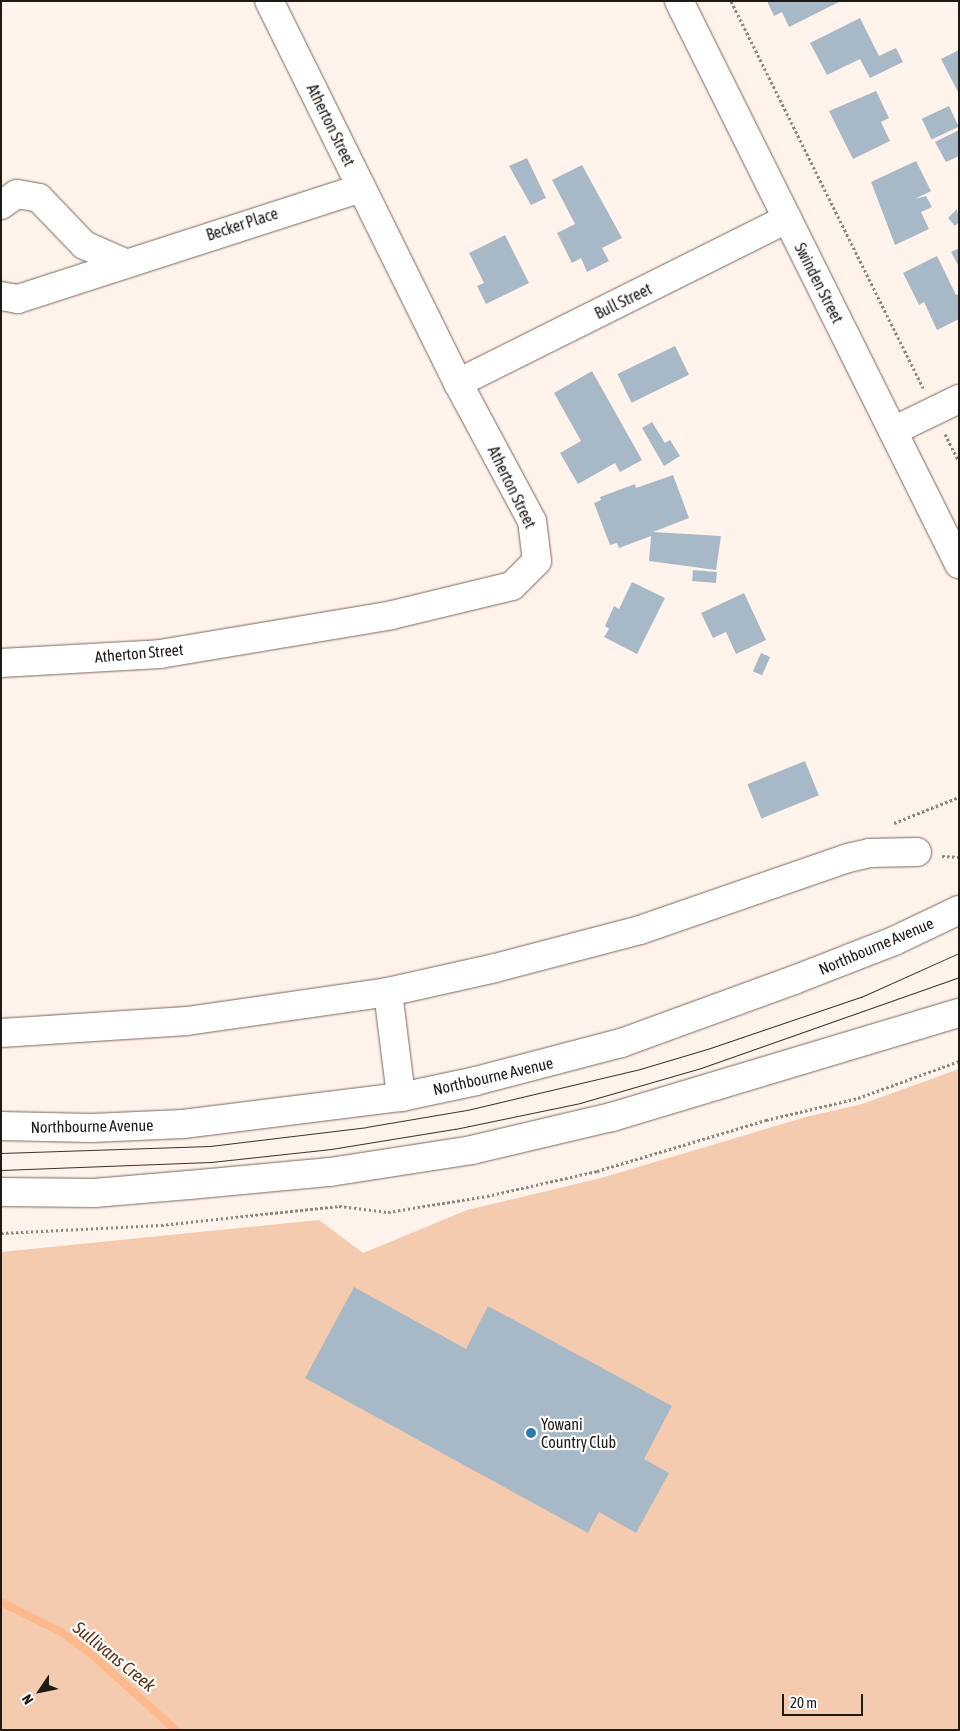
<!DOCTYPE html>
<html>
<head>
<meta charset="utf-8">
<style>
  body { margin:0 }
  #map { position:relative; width:960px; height:1731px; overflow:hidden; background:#fff3ec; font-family:"Asap Condensed",sans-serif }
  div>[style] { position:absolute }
  .green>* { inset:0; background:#f5cbb0 }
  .stream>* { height:8px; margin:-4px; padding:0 4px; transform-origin:4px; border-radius:4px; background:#fdb98b }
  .building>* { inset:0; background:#a7b9c6; transform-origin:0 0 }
  .path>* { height:3px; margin-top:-1.5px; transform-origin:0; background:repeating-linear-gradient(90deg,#908781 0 2.5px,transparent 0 5px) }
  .roads { filter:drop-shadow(0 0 1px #78685d) drop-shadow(0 0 1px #78685d) }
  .minor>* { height:28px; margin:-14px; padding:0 14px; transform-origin:14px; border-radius:14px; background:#fff }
  .trunk>* { height:28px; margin:-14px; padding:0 14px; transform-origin:14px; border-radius:14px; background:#fff }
  .tram>* { height:1px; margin:-0.5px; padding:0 0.5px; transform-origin:0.5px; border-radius:0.5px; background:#3b352f }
  .dots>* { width:14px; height:14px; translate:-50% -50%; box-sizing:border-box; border:2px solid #fff; border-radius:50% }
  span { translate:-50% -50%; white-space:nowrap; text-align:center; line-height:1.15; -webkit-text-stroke:4.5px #fff; paint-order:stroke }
  .street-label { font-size:16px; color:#201a15 }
  .poi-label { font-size:16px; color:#201a15 }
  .left { translate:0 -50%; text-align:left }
  .water-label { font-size:18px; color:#5e3311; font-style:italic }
  .frame { position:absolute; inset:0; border:2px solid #201a15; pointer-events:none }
  .north { position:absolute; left:15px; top:1666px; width:50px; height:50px; -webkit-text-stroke:4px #fff; paint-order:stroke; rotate:236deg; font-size:14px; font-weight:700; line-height:20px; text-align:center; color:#201a15 }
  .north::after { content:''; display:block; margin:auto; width:18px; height:22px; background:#201a15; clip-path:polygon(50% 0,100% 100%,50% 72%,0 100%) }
  .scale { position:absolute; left:782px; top:1694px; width:81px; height:22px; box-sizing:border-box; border:2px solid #201a15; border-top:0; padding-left:6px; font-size:15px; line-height:18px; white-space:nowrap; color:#201a15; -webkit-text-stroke:4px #fff; paint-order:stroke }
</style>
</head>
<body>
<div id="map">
  <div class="green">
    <div style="clip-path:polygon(959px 1069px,959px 1730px,1px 1730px,1px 1252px,319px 1220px,363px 1253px,467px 1210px,601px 1178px,806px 1117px,862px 1104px)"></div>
  </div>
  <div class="stream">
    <div style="left:1px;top:1602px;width:67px;rotate:26.6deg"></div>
    <div style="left:61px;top:1632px;width:34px;rotate:36deg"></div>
    <div style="left:89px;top:1652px;width:117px;rotate:41.9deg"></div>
  </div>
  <div class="building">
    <div style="clip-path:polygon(767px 1px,841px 1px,789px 27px,782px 12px,774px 16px)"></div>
    <div style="clip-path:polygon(860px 18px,879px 56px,896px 48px,903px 62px,870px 78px,860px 59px,827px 75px,810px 43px)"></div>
    <div style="clip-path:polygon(959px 50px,959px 94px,941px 59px)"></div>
    <div style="clip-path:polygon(876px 91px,889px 118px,881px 122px,890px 141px,853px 159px,829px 111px)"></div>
    <div style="left:949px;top:106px;width:23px;height:30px;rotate:65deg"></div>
    <div style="clip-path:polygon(959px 130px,959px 156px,946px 162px,935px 142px)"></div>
    <div style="clip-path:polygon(527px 158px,546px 198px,531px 205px,509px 166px)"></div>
    <div style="clip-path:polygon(916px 161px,931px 191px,915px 199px,926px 196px,932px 207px,921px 212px,929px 229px,895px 245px,871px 182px)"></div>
    <div style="clip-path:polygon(582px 165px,622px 238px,602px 248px,609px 261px,587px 272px,581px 258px,572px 263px,557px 233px,575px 224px,552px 180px)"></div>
    <div style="clip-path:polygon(957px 209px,959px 222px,955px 226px,948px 218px)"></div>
    <div style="clip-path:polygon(505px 235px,529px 283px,486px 304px,477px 286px,484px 283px,469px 253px)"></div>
    <div style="clip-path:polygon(959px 248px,959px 267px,951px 252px)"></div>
    <div style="clip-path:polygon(937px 256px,956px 295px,959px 294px,959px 319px,937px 330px,924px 302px,919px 305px,903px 273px)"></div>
    <div style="left:675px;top:346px;width:32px;height:64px;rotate:64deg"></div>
    <div style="clip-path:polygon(592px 371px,642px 460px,620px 472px,615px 463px,578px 484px,560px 453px,581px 441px,554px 393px)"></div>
    <div style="clip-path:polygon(652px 422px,665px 443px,670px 440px,680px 456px,664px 466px,642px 428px)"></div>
    <div style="clip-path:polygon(673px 475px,689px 518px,653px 532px,721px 536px,716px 570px,649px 561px,651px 536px,619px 548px,617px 543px,610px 545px,594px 503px,601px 500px,600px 497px,635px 484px,636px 488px)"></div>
    <div style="left:693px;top:570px;width:24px;height:11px;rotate:5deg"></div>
    <div style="clip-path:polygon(632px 582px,665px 598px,637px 654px,604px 637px,609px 629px,605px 626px,614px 606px,619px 609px)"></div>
    <div style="clip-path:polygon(744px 593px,766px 640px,736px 654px,726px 632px,713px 638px,701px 613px)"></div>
    <div style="left:761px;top:653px;width:10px;height:20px;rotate:24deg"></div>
    <div style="left:805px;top:761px;width:37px;height:62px;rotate:68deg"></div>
    <div style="clip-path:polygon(354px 1287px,466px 1349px,488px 1306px,672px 1406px,644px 1459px,669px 1473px,636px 1533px,599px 1512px,588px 1533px,305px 1378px)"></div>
  </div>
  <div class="path">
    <div style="left:731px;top:1px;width:432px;rotate:63.6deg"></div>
    <div style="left:945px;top:434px;width:30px;rotate:63deg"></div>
    <div style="left:894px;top:823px;width:70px;rotate:-21.8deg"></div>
    <div style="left:942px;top:856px;width:17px;rotate:3deg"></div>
    <div style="left:1px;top:1233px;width:160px;rotate:-2.9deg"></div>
    <div style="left:161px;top:1225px;width:179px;rotate:-6.1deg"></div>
    <div style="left:339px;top:1206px;width:49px;rotate:7deg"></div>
    <div style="left:388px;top:1212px;width:100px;rotate:-9.2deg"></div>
    <div style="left:487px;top:1196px;width:113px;rotate:-12.8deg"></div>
    <div style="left:597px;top:1171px;width:177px;rotate:-16.8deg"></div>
    <div style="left:766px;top:1120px;width:95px;rotate:-13.4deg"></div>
    <div style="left:858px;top:1098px;width:108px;rotate:-20.1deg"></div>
  </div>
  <div class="roads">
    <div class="minor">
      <div style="left:679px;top:1px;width:629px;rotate:63.56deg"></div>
      <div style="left:1px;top:205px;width:19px;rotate:-35deg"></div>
      <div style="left:17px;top:194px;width:22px;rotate:10deg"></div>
      <div style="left:39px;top:198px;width:65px;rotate:46.2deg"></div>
      <div style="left:84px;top:245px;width:43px;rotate:23.6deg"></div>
      <div style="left:1px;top:296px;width:17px;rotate:10deg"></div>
      <div style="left:18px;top:299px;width:361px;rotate:-17.9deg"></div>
      <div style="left:458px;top:383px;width:368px;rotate:-26.5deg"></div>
      <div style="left:893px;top:431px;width:73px;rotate:-25.9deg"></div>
      <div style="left:1px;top:663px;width:159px;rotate:-3.2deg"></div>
      <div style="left:160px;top:654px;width:235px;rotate:-9.5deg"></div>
      <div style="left:392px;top:615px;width:123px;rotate:-13.6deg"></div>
      <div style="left:512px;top:586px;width:35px;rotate:-45deg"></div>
      <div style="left:537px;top:561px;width:40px;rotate:-97.1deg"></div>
      <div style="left:532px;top:521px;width:157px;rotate:-118.2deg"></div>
      <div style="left:458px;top:383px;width:426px;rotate:-116.3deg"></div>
      <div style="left:388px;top:992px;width:106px;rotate:82.9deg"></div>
      <div style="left:1px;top:1033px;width:186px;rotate:-3.7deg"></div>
      <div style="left:187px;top:1021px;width:203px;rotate:-8.2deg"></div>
      <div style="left:388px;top:992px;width:110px;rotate:-12.6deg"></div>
      <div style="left:495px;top:968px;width:150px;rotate:-14.7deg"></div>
      <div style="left:640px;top:930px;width:220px;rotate:-19.1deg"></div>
      <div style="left:848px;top:858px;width:22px;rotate:-13deg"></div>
      <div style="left:869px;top:853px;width:48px;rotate:-1.2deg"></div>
    </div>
    <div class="trunk">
      <div style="left:1px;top:1126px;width:90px;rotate:1.3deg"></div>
      <div style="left:91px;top:1128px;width:92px;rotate:-2.5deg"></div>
      <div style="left:183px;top:1124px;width:220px;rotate:-7.1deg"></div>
      <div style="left:401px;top:1097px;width:77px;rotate:-12deg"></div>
      <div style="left:476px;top:1081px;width:150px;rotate:-14.7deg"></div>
      <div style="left:621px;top:1043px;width:184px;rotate:-20deg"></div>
      <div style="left:794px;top:980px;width:107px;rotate:-21.3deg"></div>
      <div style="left:894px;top:941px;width:72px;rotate:-25.5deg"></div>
      <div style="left:1px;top:1192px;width:93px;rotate:0.6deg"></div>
      <div style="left:94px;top:1193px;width:95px;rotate:-4.8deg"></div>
      <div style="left:189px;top:1185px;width:142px;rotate:-5.3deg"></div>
      <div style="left:330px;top:1172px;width:144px;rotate:-8.8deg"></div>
      <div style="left:472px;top:1150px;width:144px;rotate:-13.3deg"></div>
      <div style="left:612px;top:1117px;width:362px;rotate:-16.7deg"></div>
    </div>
  </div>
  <div class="tram">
    <div style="left:1px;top:1153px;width:209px;rotate:-1.9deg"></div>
    <div style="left:210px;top:1146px;width:157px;rotate:-6.9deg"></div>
    <div style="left:366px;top:1127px;width:102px;rotate:-9.6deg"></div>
    <div style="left:467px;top:1110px;width:178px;rotate:-13.3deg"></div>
    <div style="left:640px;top:1069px;width:70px;rotate:-16.6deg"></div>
    <div style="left:707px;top:1049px;width:163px;rotate:-18.7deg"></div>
    <div style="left:861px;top:997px;width:107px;rotate:-24.2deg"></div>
    <div style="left:1px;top:1170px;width:210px;rotate:-2.2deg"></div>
    <div style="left:211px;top:1162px;width:121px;rotate:-6.2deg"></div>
    <div style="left:331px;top:1149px;width:126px;rotate:-9.2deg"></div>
    <div style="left:455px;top:1129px;width:128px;rotate:-11.7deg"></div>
    <div style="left:580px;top:1103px;width:126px;rotate:-16.1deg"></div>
    <div style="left:701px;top:1068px;width:274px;rotate:-19.4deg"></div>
  </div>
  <div class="dots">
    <div style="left:531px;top:1433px;background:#287dad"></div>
  </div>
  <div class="street-label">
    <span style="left:331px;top:125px;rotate:64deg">Atherton Street</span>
    <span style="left:242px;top:224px;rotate:-18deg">Becker Place</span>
    <span style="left:819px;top:283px;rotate:63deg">Swinden Street</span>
    <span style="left:623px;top:301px;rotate:-26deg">Bull Street</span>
    <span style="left:512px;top:487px;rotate:64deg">Atherton Street</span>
    <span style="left:139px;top:653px;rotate:-5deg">Atherton Street</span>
    <span style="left:876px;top:946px;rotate:-23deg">Northbourne Avenue</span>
    <span style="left:493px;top:1076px;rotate:-13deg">Northbourne Avenue</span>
    <span style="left:92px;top:1126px;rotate:-1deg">Northbourne Avenue</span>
  </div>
  <div class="poi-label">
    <span class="left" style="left:541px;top:1433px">Yowani<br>Country Club</span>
  </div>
  <div class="water-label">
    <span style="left:114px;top:1657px;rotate:39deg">Sullivans Creek</span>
  </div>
  <div class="frame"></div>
  <div class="north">N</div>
  <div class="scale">20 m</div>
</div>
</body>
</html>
